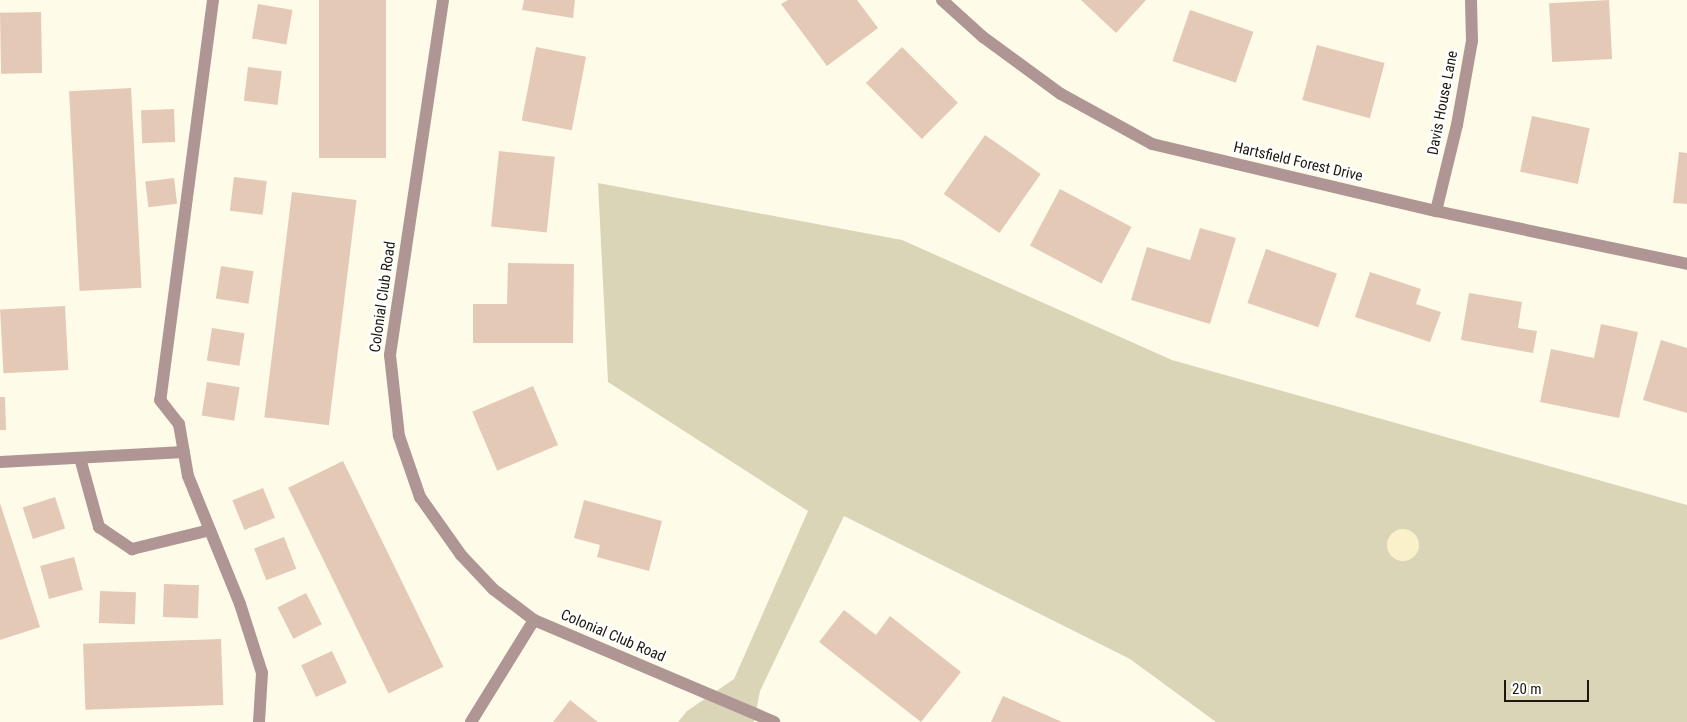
<!DOCTYPE html>
<html>
<head>
<meta charset="utf-8">
<style>
  body { margin:0 }
  #map { position:relative; width:1687px; height:722px; overflow:hidden; background:#fefbe9; font-family:"Roboto Condensed",sans-serif }
  div>[style] { position:absolute }
  .green>* { inset:0; background:#dbd5b7 }
  .sand>* { inset:0; background:#faf1cb }
  .round { border-radius:50% }
  .building>* { inset:0; background:#e4cab6; transform-origin:0 0 }
  .service>* { height:12px; margin:-6px; padding:0 6px; transform-origin:6px; border-radius:6px; background:#af9593 }
  .minor>* { height:12px; margin:-6px; padding:0 6px; transform-origin:6px; border-radius:6px; background:#af9593 }
  span { translate:-50% -50%; white-space:nowrap; text-align:center; line-height:1.15; -webkit-text-stroke:5px #fff; paint-order:stroke }
  .street-label { font-size:15px; color:#1b190e }
  .scale { position:absolute; left:1504px; top:680px; width:85px; height:22px; box-sizing:border-box; border:2px solid #1b190e; border-top:0; padding-left:6px; font-size:15px; line-height:18px; white-space:nowrap; color:#1b190e; -webkit-text-stroke:4px #fff; paint-order:stroke }
</style>
</head>
<body>
<div id="map">
  <div class="green">
    <div style="clip-path:polygon(598px 183px,902px 240px,1172px 360px,1687px 505px,1687px 722px,1216px 722px,1130px 659px,844px 516px,760px 691px,754px 722px,678px 722px,687px 711px,734px 679px,808px 511px,608px 382px)"></div>
  </div>
  <div class="sand">
    <div class="round" style="left:1387px;top:529px;width:32px;height:32px"></div>
  </div>
  <div class="building">
    <div style="left:319px;top:0;width:67px;height:158px"></div>
    <div style="clip-path:polygon(524px 0,575px 0,573px 18px,522px 10px)"></div>
    <div style="clip-path:polygon(788px 0,857px 0,878px 28px,827px 66px,781px 4px)"></div>
    <div style="clip-path:polygon(1081px 0,1146px 0,1116px 33px)"></div>
    <div style="left:1609px;top:0;width:59px;height:60px;rotate:87deg"></div>
    <div style="left:258px;top:4px;width:35px;height:35px;rotate:10deg"></div>
    <div style="left:1190px;top:10px;width:67px;height:54px;rotate:19deg"></div>
    <div style="left:41px;top:12px;width:61px;height:41px;rotate:89deg"></div>
    <div style="left:1317px;top:45px;width:70px;height:57px;rotate:15deg"></div>
    <div style="left:536px;top:47px;width:51px;height:75px;rotate:11deg"></div>
    <div style="left:902px;top:47px;width:79px;height:51px;rotate:45deg"></div>
    <div style="left:248px;top:67px;width:34px;height:34px;rotate:7deg"></div>
    <div style="left:131px;top:88px;width:200px;height:62px;rotate:87deg"></div>
    <div style="left:174px;top:109px;width:33px;height:33px;rotate:88deg"></div>
    <div style="left:1532px;top:116px;width:59px;height:57px;rotate:12deg"></div>
    <div style="left:985px;top:135px;width:68px;height:72px;rotate:35deg"></div>
    <div style="left:499px;top:151px;width:56px;height:76px;rotate:6deg"></div>
    <div style="clip-path:polygon(1679px 152px,1687px 153px,1687px 204px,1673px 203px)"></div>
    <div style="left:234px;top:177px;width:33px;height:34px;rotate:7deg"></div>
    <div style="left:174px;top:178px;width:26px;height:29px;rotate:83deg"></div>
    <div style="left:1060px;top:189px;width:81px;height:64px;rotate:28deg"></div>
    <div style="left:292px;top:192px;width:65px;height:227px;rotate:7deg"></div>
    <div style="clip-path:polygon(1200px 228px,1236px 238px,1210px 324px,1131px 300px,1147px 247px,1190px 260px)"></div>
    <div style="left:1266px;top:249px;width:75px;height:57px;rotate:19deg"></div>
    <div style="clip-path:polygon(508px 263px,574px 264px,573px 343px,473px 343px,473px 304px,507px 304px)"></div>
    <div style="left:221px;top:266px;width:33px;height:33px;rotate:9deg"></div>
    <div style="clip-path:polygon(1370px 272px,1421px 289px,1416px 304px,1441px 312px,1430px 342px,1355px 317px)"></div>
    <div style="clip-path:polygon(1469px 293px,1522px 302px,1518px 328px,1537px 331px,1533px 353px,1461px 340px)"></div>
    <div style="left:65px;top:306px;width:64px;height:65px;rotate:87deg"></div>
    <div style="clip-path:polygon(1601px 324px,1638px 332px,1619px 418px,1540px 402px,1551px 349px,1594px 358px)"></div>
    <div style="left:212px;top:328px;width:33px;height:33px;rotate:9deg"></div>
    <div style="clip-path:polygon(1661px 340px,1687px 348px,1687px 413px,1643px 400px)"></div>
    <div style="left:207px;top:382px;width:33px;height:34px;rotate:9deg"></div>
    <div style="left:533px;top:386px;width:64px;height:66px;rotate:67deg"></div>
    <div style="clip-path:polygon(0 397px,5px 397px,6px 430px,0 430px)"></div>
    <div style="left:343px;top:461px;width:229px;height:61px;rotate:64deg"></div>
    <div style="left:263px;top:488px;width:32px;height:33px;rotate:68deg"></div>
    <div style="left:55px;top:497px;width:33px;height:34px;rotate:72deg"></div>
    <div style="clip-path:polygon(584px 500px,662px 521px,649px 571px,597px 557px,600px 545px,574px 538px)"></div>
    <div style="clip-path:polygon(0 503px,40px 627px,0 640px)"></div>
    <div style="left:284px;top:537px;width:34px;height:32px;rotate:69deg"></div>
    <div style="left:74px;top:557px;width:34px;height:35px;rotate:75deg"></div>
    <div style="left:164px;top:584px;width:35px;height:33px;rotate:2deg"></div>
    <div style="left:100px;top:591px;width:36px;height:32px;rotate:2deg"></div>
    <div style="left:306px;top:593px;width:35px;height:32px;rotate:63deg"></div>
    <div style="clip-path:polygon(844px 610px,876px 635px,890px 616px,961px 672px,921px 722px,819px 642px)"></div>
    <div style="left:221px;top:639px;width:66px;height:138px;rotate:88deg"></div>
    <div style="left:332px;top:651px;width:35px;height:34px;rotate:65deg"></div>
    <div style="clip-path:polygon(1003px 696px,1062px 722px,991px 722px)"></div>
    <div style="clip-path:polygon(570px 700px,598px 722px,553px 722px)"></div>
  </div>
  <div class="service">
    <div style="left:213px;top:0;width:403px;rotate:97.5deg"></div>
    <div style="left:160px;top:400px;width:31px;rotate:52deg"></div>
    <div style="left:179px;top:424px;width:53px;rotate:80.2deg"></div>
    <div style="left:188px;top:476px;width:138px;rotate:67.9deg"></div>
    <div style="left:240px;top:604px;width:72px;rotate:72.3deg"></div>
    <div style="left:262px;top:673px;width:49px;rotate:93.5deg"></div>
    <div style="left:80px;top:458px;width:72px;rotate:74.6deg"></div>
    <div style="left:99px;top:527px;width:40px;rotate:34deg"></div>
    <div style="left:132px;top:549px;width:80px;rotate:-13.7deg"></div>
    <div style="left:0;top:462px;width:184px;rotate:-3.1deg"></div>
  </div>
  <div class="minor">
    <div style="left:443px;top:0;width:359px;rotate:98.5deg"></div>
    <div style="left:390px;top:355px;width:81px;rotate:83.7deg"></div>
    <div style="left:399px;top:436px;width:65px;rotate:71deg"></div>
    <div style="left:420px;top:497px;width:71px;rotate:54.7deg"></div>
    <div style="left:461px;top:555px;width:47px;rotate:46.7deg"></div>
    <div style="left:493px;top:589px;width:51px;rotate:37.1deg"></div>
    <div style="left:534px;top:620px;width:261px;rotate:23deg"></div>
    <div style="left:942px;top:0;width:55px;rotate:42.1deg"></div>
    <div style="left:983px;top:37px;width:97px;rotate:36.2deg"></div>
    <div style="left:1061px;top:94px;width:104px;rotate:28.8deg"></div>
    <div style="left:1152px;top:144px;width:292px;rotate:13.3deg"></div>
    <div style="left:1436px;top:211px;width:257px;rotate:11.9deg"></div>
    <div style="left:1436px;top:211px;width:89px;rotate:-76.3deg"></div>
    <div style="left:1457px;top:125px;width:85px;rotate:-79.9deg"></div>
    <div style="left:1472px;top:41px;width:41px;rotate:-91.4deg"></div>
    <div style="left:471px;top:722px;width:120px;rotate:-58.3deg"></div>
  </div>
  <div class="street-label">
    <span style="left:1443px;top:103px;rotate:-79deg">Davis House Lane</span>
    <span style="left:1298px;top:162px;rotate:13deg">Hartsfield Forest Drive</span>
    <span style="left:383px;top:297px;rotate:-82deg">Colonial Club Road</span>
    <span style="left:613px;top:636px;rotate:23deg">Colonial Club Road</span>
  </div>
  <div class="scale">20 m</div>
</div>
</body>
</html>
